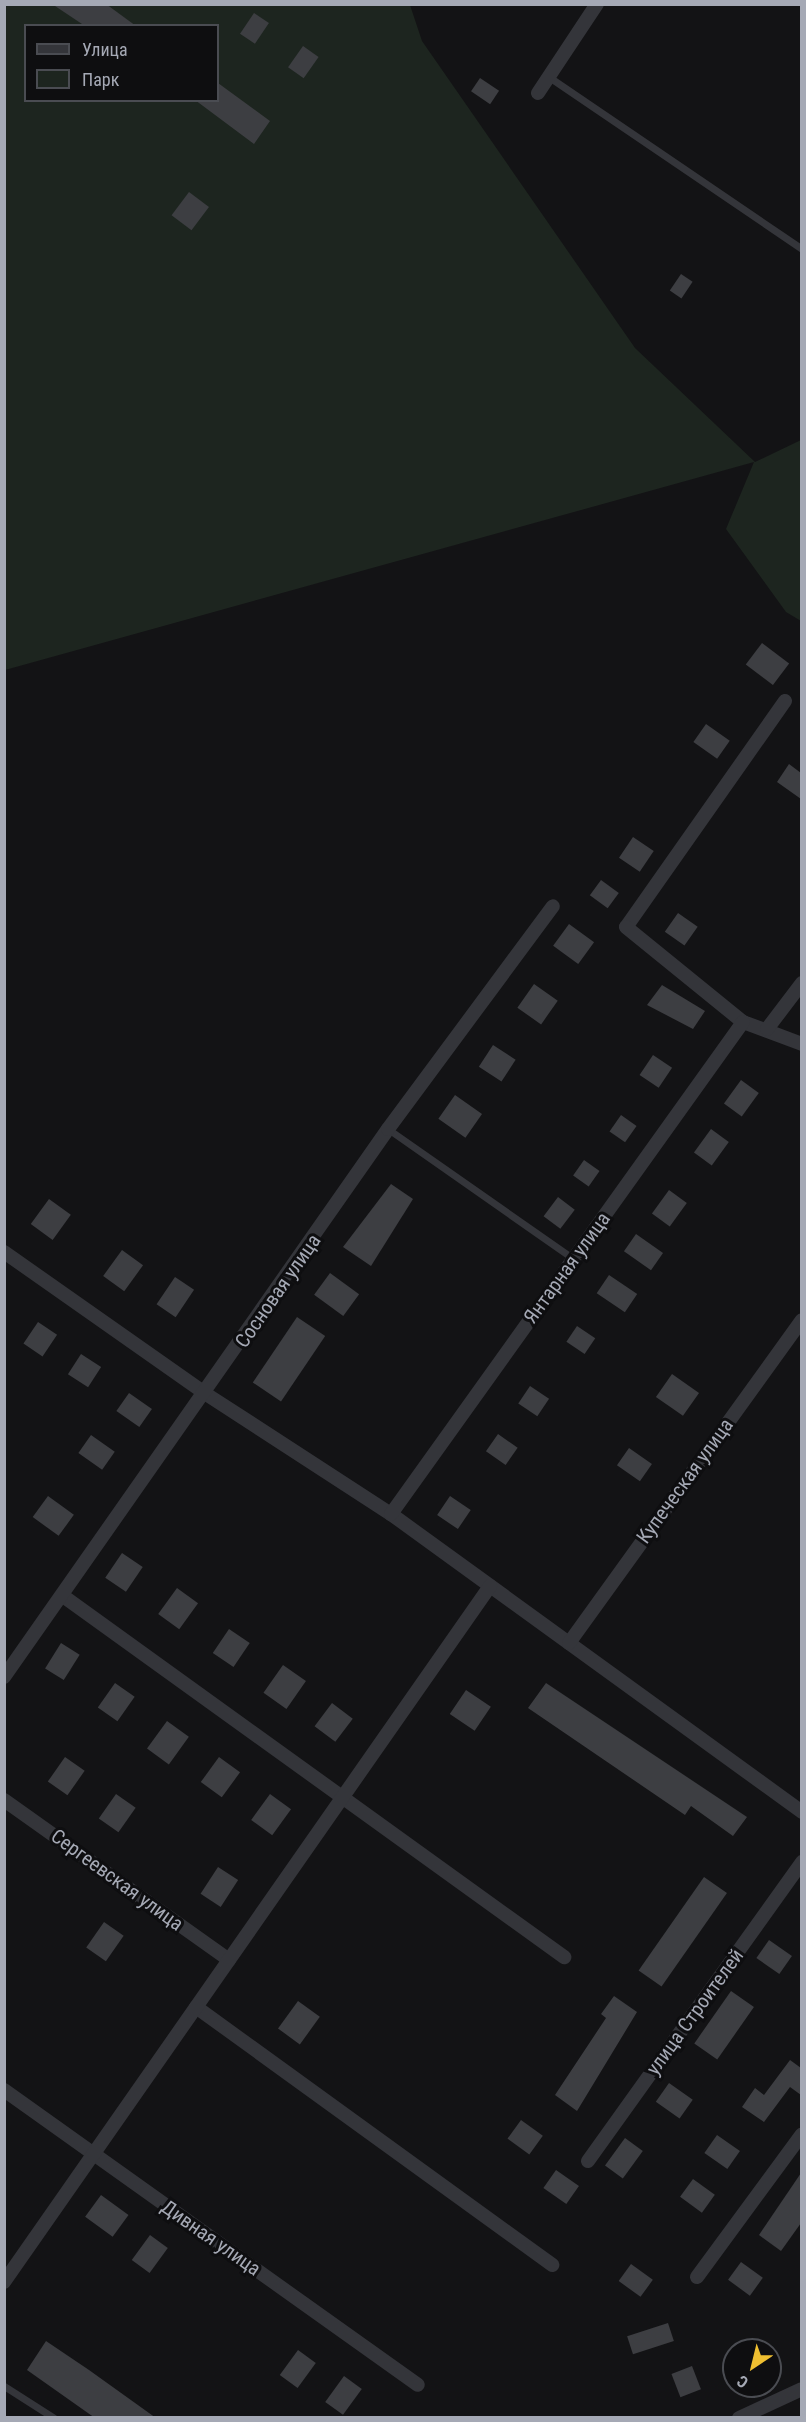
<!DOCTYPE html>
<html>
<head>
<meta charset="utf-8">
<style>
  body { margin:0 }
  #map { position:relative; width:806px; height:2422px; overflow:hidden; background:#131315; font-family:"Roboto Condensed",sans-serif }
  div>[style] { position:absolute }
  .green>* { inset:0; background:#1d251f }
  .building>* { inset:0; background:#3d3e42; transform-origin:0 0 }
  .lane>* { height:7px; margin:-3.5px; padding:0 3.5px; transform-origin:3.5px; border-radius:3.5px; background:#34353a }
  .street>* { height:14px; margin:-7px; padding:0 7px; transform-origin:7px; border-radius:7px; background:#34353a }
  span { translate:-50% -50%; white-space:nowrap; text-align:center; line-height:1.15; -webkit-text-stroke:6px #0e0e10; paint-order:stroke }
  .street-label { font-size:20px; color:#a5a9b5 }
  .frame { position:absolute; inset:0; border:6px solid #a5a9b5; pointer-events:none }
  .legend { position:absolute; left:24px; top:24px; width:195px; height:78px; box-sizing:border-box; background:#0e0e10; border:2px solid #4a4c52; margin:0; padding:8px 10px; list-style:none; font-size:18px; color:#a5a9b5 }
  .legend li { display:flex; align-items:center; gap:12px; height:30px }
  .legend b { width:30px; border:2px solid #4a4c52 }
  .north { position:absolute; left:722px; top:2338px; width:60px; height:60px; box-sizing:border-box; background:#0e0e10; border:2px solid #4a4c52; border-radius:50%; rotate:215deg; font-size:16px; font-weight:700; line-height:24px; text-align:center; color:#a5a9b5 }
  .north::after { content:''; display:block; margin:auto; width:21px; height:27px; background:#efbf31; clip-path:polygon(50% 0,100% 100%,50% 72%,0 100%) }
</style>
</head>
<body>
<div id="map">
  <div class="green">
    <div style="clip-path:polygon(evenodd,5px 5px,410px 5px,422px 41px,635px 348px,755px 462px,801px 440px,801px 621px,786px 612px,726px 529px,754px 462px,5px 670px,5px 5px,26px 26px,218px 26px,218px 100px,26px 100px,26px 26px)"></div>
  </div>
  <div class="building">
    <div style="clip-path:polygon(52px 4px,106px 4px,136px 26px,85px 26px)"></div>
    <div style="left:254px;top:13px;width:18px;height:25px;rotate:34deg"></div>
    <div style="left:303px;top:46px;width:19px;height:26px;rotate:35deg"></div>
    <div style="left:480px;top:78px;width:23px;height:16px;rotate:34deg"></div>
    <div style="clip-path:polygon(218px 83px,270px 121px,254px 144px,195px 100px,218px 100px)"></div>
    <div style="left:189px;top:192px;width:25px;height:29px;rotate:37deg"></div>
    <div style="left:681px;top:274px;width:14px;height:20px;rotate:34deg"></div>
    <div style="left:762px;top:643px;width:34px;height:27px;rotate:37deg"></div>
    <div style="left:706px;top:724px;width:29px;height:22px;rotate:35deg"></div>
    <div style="clip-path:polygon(789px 764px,801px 773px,801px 799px,777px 782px)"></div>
    <div style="left:633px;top:837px;width:25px;height:25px;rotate:34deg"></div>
    <div style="left:601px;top:880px;width:22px;height:19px;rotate:36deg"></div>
    <div style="left:678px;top:913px;width:24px;height:23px;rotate:35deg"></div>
    <div style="left:569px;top:924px;width:31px;height:27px;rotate:36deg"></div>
    <div style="left:534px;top:984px;width:29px;height:29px;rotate:35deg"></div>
    <div style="clip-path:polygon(662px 985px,705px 1011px,693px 1029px,647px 1005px)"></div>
    <div style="left:493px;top:1045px;width:27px;height:26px;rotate:33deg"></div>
    <div style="left:653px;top:1055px;width:23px;height:24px;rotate:34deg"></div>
    <div style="left:741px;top:1080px;width:22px;height:29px;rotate:36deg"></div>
    <div style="left:455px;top:1095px;width:33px;height:29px;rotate:35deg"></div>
    <div style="left:621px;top:1115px;width:19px;height:20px;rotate:35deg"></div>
    <div style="left:711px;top:1129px;width:22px;height:29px;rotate:36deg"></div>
    <div style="left:584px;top:1160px;width:19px;height:19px;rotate:35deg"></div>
    <div style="clip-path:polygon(391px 1184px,413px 1199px,371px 1266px,343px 1247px)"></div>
    <div style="left:669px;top:1190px;width:22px;height:29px;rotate:36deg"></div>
    <div style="left:558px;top:1197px;width:21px;height:24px;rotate:37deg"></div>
    <div style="left:49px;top:1199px;width:27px;height:31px;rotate:36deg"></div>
    <div style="left:636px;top:1234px;width:33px;height:21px;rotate:35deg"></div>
    <div style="left:122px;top:1250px;width:26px;height:32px;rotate:36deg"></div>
    <div style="left:330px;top:1273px;width:36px;height:27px;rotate:36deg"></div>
    <div style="left:609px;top:1275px;width:34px;height:22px;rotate:34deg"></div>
    <div style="left:175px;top:1277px;width:23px;height:33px;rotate:34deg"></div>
    <div style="left:297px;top:1317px;width:34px;height:79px;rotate:34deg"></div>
    <div style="left:38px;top:1322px;width:23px;height:26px;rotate:34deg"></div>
    <div style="left:577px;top:1326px;width:22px;height:19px;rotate:34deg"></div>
    <div style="left:81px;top:1354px;width:24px;height:24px;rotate:33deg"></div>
    <div style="left:672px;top:1374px;width:33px;height:28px;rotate:35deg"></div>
    <div style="left:530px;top:1386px;width:23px;height:21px;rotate:34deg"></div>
    <div style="left:129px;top:1393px;width:28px;height:22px;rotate:35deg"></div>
    <div style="left:498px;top:1434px;width:24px;height:21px;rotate:35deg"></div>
    <div style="left:91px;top:1435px;width:29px;height:22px;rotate:35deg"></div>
    <div style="left:629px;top:1448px;width:28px;height:21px;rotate:35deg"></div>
    <div style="left:48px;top:1496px;width:32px;height:26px;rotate:36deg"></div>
    <div style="left:450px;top:1496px;width:25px;height:23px;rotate:34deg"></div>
    <div style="left:122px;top:1553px;width:25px;height:30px;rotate:34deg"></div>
    <div style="left:177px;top:1588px;width:26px;height:32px;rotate:36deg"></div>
    <div style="left:229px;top:1629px;width:25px;height:29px;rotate:34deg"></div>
    <div style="left:61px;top:1643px;width:22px;height:30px;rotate:32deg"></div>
    <div style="left:283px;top:1665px;width:28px;height:34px;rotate:35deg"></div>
    <div style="left:115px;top:1683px;width:24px;height:30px;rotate:35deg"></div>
    <div style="clip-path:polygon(546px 1683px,747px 1817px,733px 1836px,691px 1806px,685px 1815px,528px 1708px)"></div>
    <div style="left:466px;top:1690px;width:30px;height:29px;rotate:34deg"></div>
    <div style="left:332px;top:1703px;width:26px;height:29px;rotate:37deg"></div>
    <div style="left:167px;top:1721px;width:27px;height:34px;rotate:36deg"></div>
    <div style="left:65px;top:1757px;width:24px;height:30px;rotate:35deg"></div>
    <div style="left:219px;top:1757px;width:26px;height:31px;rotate:36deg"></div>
    <div style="left:116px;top:1794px;width:24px;height:30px;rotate:35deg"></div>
    <div style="left:270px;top:1794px;width:26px;height:32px;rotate:36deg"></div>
    <div style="left:218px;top:1867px;width:24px;height:32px;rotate:33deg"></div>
    <div style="left:704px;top:1877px;width:28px;height:114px;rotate:35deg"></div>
    <div style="left:104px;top:1922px;width:24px;height:31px;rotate:35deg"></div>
    <div style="left:769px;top:1940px;width:28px;height:22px;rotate:35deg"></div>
    <div style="left:731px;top:1991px;width:28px;height:64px;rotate:35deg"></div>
    <div style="clip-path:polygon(614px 1996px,637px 2012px,577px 2111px,555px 2095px,606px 2018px,601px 2014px)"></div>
    <div style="left:298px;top:2001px;width:27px;height:34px;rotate:36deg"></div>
    <div style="clip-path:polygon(790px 2060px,801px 2068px,801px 2095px,790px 2087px,764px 2122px,742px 2107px,755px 2088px,764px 2095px)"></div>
    <div style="left:669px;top:2083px;width:29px;height:23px;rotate:35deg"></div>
    <div style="left:521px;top:2120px;width:27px;height:23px;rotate:36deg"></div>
    <div style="left:717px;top:2135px;width:28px;height:22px;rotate:35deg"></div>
    <div style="left:625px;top:2138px;width:22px;height:34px;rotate:36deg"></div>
    <div style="left:556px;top:2170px;width:28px;height:22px;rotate:35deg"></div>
    <div style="clip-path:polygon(801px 2173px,801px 2223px,781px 2251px,759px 2235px)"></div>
    <div style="left:693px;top:2179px;width:27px;height:22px;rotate:36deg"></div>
    <div style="left:101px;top:2195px;width:34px;height:27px;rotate:36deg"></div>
    <div style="left:150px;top:2235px;width:22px;height:31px;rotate:36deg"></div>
    <div style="left:741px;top:2262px;width:27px;height:22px;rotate:36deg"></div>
    <div style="left:631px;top:2264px;width:27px;height:21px;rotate:36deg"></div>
    <div style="left:668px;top:2323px;width:19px;height:43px;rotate:72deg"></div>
    <div style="clip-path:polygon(46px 2341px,89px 2370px,156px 2418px,95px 2418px,27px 2370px)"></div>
    <div style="left:298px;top:2350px;width:22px;height:31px;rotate:36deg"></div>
    <div style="left:692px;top:2366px;width:25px;height:22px;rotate:69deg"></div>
    <div style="left:344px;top:2376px;width:22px;height:32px;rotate:36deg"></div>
  </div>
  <div class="lane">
    <div style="left:549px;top:77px;width:306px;rotate:34.2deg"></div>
    <div style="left:388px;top:1129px;width:227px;rotate:35deg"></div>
    <div style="left:4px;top:2386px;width:59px;rotate:32.6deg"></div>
  </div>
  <div class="street">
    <div style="left:538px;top:93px;width:107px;rotate:-56.5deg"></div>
    <div style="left:785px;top:701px;width:276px;rotate:125.1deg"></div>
    <div style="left:626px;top:927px;width:151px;rotate:39.1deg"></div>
    <div style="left:743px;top:1022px;width:63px;rotate:20.4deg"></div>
    <div style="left:767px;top:1029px;width:58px;rotate:-52.7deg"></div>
    <div style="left:4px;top:1252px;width:247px;rotate:35.1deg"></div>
    <div style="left:206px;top:1394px;width:221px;rotate:33deg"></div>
    <div style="left:391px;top:1514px;width:508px;rotate:35.94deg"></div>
    <div style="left:391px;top:1514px;width:605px;rotate:-54.42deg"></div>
    <div style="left:63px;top:1596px;width:618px;rotate:35.77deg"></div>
    <div style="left:569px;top:1643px;width:398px;rotate:-54.2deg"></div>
    <div style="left:4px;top:1677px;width:669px;rotate:-54.98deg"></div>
    <div style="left:388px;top:1129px;width:277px;rotate:-53.5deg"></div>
    <div style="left:4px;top:1800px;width:276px;rotate:35.4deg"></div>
    <div style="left:196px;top:2007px;width:440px;rotate:35.9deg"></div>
    <div style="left:4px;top:2090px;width:508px;rotate:35.47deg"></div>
    <div style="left:588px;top:2161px;width:368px;rotate:-54.4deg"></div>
    <div style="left:697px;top:2277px;width:177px;rotate:-53.7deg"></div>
    <div style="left:4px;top:2282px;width:849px;rotate:-55.07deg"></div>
    <div style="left:739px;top:2418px;width:69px;rotate:-24.7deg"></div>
  </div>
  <div class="street-label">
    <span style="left:567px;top:1268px;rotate:-54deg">Янтарная улица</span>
    <span style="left:278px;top:1291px;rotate:-55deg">Сосновая улица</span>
    <span style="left:685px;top:1481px;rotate:-54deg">Купеческая улица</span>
    <span style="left:117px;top:1880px;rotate:36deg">Сергеевская улица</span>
    <span style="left:695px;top:2012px;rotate:-54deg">улица Строителей</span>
    <span style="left:211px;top:2238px;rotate:35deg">Дивная улица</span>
  </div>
  <div class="frame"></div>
  <ul class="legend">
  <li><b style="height:8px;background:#34353a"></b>Улица</li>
  <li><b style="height:16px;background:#1d251f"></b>Парк</li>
  </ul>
  <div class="north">С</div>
</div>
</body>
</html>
